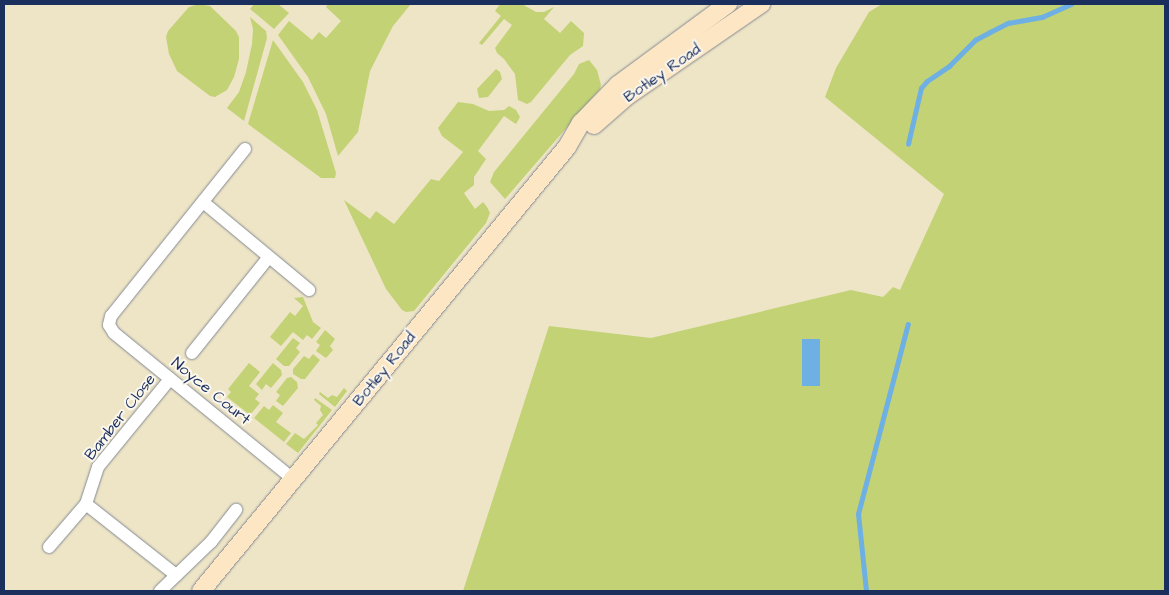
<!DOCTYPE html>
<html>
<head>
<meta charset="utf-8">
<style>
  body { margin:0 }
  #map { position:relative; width:1169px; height:595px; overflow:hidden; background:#eee5c7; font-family:"Architects Daughter",sans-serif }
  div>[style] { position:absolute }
  .green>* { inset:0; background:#c2d275 }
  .water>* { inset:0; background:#6eb0e3; transform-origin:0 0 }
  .stream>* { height:4.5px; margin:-2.25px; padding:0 2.25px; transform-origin:2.25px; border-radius:2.25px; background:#6eb0e3 }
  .roads { filter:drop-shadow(0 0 1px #848a92) drop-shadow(0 0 1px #848a92) }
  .minor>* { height:12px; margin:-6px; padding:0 6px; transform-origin:6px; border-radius:6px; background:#fff }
  .secondary>* { height:18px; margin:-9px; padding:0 9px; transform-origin:9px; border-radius:9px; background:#fce6c4 }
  span { translate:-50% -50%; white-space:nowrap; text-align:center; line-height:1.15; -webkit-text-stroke:4px #fbf7ec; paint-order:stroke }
  .street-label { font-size:16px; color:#1b2f5e }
  .frame { position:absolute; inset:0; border:5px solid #1b2f5e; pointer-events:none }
</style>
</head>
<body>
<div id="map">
  <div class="green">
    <div style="clip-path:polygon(199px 4px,210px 6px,236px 31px,239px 37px,239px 59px,234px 77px,227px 90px,215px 97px,210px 96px,177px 71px,169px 54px,166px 37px,168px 31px,189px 7px)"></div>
    <div style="clip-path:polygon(254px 4px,278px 4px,289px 13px,274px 29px,250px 9px)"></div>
    <div style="clip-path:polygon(328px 4px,411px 4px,393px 26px,370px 71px,358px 132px,338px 156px,326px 114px,308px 77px,278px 35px,289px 21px,312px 40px,319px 32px,326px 38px,341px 21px,326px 7px)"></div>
    <div style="clip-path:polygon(500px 4px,522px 4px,536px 12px,544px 12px,554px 7px,544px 19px,560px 33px,571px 21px,584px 33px,583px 46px,570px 55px,531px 102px,527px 104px,518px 100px,515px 74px,504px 59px,497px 53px,495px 48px,512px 25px,504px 19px,482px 45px,479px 43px,501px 16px,495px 11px)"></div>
    <div style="clip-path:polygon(882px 4px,1165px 4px,1165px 591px,463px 591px,549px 326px,651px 338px,851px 290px,883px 297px,893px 287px,900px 290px,944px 194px,825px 97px,836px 68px,869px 12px)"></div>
    <div style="clip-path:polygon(250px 17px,266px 31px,267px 38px,244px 121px,227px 108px,239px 92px,246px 72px,252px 44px,253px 29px)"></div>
    <div style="clip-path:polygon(273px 40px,303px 82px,317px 110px,336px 173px,335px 178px,321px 178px,248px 124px)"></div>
    <div style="clip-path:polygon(589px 60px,597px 70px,601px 85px,600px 89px,505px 199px,490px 182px,494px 172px,574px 74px,579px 64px)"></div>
    <div style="clip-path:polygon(496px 69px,500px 72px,502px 79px,488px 97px,479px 98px,477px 89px)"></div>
    <div style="clip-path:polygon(458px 102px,473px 104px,489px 111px,504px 110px,509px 106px,516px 110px,520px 117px,516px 124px,504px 116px,478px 151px,486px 159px,474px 177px,474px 185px,464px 193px,475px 209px,483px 202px,487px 207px,490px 213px,486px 223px,414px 311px,406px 312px,402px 310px,386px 289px,344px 200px,370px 219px,376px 211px,394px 224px,431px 179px,439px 181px,463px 152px,442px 136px,438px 128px)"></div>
    <div style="clip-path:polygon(303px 297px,313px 322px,321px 328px,312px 339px,307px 335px,303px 340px,293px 332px,281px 346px,270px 337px,290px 312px,295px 316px,303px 306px,294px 298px)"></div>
    <div style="clip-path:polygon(325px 330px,335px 339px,330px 346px,333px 350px,326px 358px,316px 351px,320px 345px,316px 342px)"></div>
    <div style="clip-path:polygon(293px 338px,300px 343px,296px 348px,300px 352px,289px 366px,284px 366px,276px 359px)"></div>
    <div style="clip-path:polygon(313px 354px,320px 360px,305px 379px,301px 379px,293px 374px,293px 369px,304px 356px,309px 359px)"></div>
    <div style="clip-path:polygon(249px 363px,260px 372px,249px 386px,259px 394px,255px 399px,260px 403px,250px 415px,227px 397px,231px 392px,228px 389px)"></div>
    <div style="clip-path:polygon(273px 363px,281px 370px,282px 375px,271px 388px,266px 384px,262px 390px,256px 384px)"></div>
    <div style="clip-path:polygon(291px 377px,297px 382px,298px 388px,283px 406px,276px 401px,280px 395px,276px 392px,287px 378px)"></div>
    <div style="clip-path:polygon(344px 388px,347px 391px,335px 407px,319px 394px,320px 392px,328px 398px,332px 395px,337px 397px)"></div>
    <div style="clip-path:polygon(315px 398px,332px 410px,298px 453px,286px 444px,295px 433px,304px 439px,318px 425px,316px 423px,323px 415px,320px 410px,321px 406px,314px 400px)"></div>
    <div style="clip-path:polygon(273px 405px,283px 413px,276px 422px,291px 433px,284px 442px,254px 418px,264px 406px,269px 410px)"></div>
  </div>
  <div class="water">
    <div style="left:802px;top:339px;width:18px;height:47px"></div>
  </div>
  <div class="stream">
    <div style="left:908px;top:144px;width:57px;rotate:-76.9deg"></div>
    <div style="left:921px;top:88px;width:9px;rotate:-49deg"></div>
    <div style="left:927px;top:81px;width:27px;rotate:-34deg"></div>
    <div style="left:949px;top:66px;width:37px;rotate:-45deg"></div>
    <div style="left:975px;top:40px;width:17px;rotate:-28deg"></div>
    <div style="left:990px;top:32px;width:20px;rotate:-27deg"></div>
    <div style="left:1008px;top:23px;width:35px;rotate:-10deg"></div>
    <div style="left:1042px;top:17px;width:32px;rotate:-24deg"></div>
    <div style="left:866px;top:591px;width:77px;rotate:-95.9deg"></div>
    <div style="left:858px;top:514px;width:196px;rotate:-75.3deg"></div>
  </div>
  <div class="roads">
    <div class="minor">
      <div style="left:245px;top:149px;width:214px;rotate:128.7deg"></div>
      <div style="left:111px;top:316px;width:9px;rotate:103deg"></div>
      <div style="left:109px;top:325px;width:9px;rotate:58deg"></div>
      <div style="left:114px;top:333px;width:232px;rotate:39.2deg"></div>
      <div style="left:203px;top:202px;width:138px;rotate:39.7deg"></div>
      <div style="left:192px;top:353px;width:122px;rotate:-51.3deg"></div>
      <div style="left:86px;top:504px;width:115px;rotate:38.3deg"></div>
      <div style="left:49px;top:547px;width:57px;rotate:-49.3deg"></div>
      <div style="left:86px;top:504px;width:39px;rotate:-72deg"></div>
      <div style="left:98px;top:467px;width:114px;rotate:-50.7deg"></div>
      <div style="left:160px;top:591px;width:71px;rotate:-43.9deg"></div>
      <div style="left:211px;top:542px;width:41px;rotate:-52deg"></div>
    </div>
    <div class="secondary">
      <div style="left:594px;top:125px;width:44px;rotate:-41.3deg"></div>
      <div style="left:627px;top:96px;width:163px;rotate:-34.5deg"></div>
      <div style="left:201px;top:591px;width:575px;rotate:-50.5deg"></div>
      <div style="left:567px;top:147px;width:28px;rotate:-60deg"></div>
      <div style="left:581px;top:123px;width:53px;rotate:-45.8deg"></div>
      <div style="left:618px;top:85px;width:137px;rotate:-36.4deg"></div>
    </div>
  </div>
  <div class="street-label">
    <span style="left:662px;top:73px;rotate:-35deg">Botley Road</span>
    <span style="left:384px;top:369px;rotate:-51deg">Botley Road</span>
    <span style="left:211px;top:391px;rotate:39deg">Noyce Court</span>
    <span style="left:120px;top:417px;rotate:-52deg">Bamber Close</span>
  </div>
  <div class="frame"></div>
</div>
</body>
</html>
